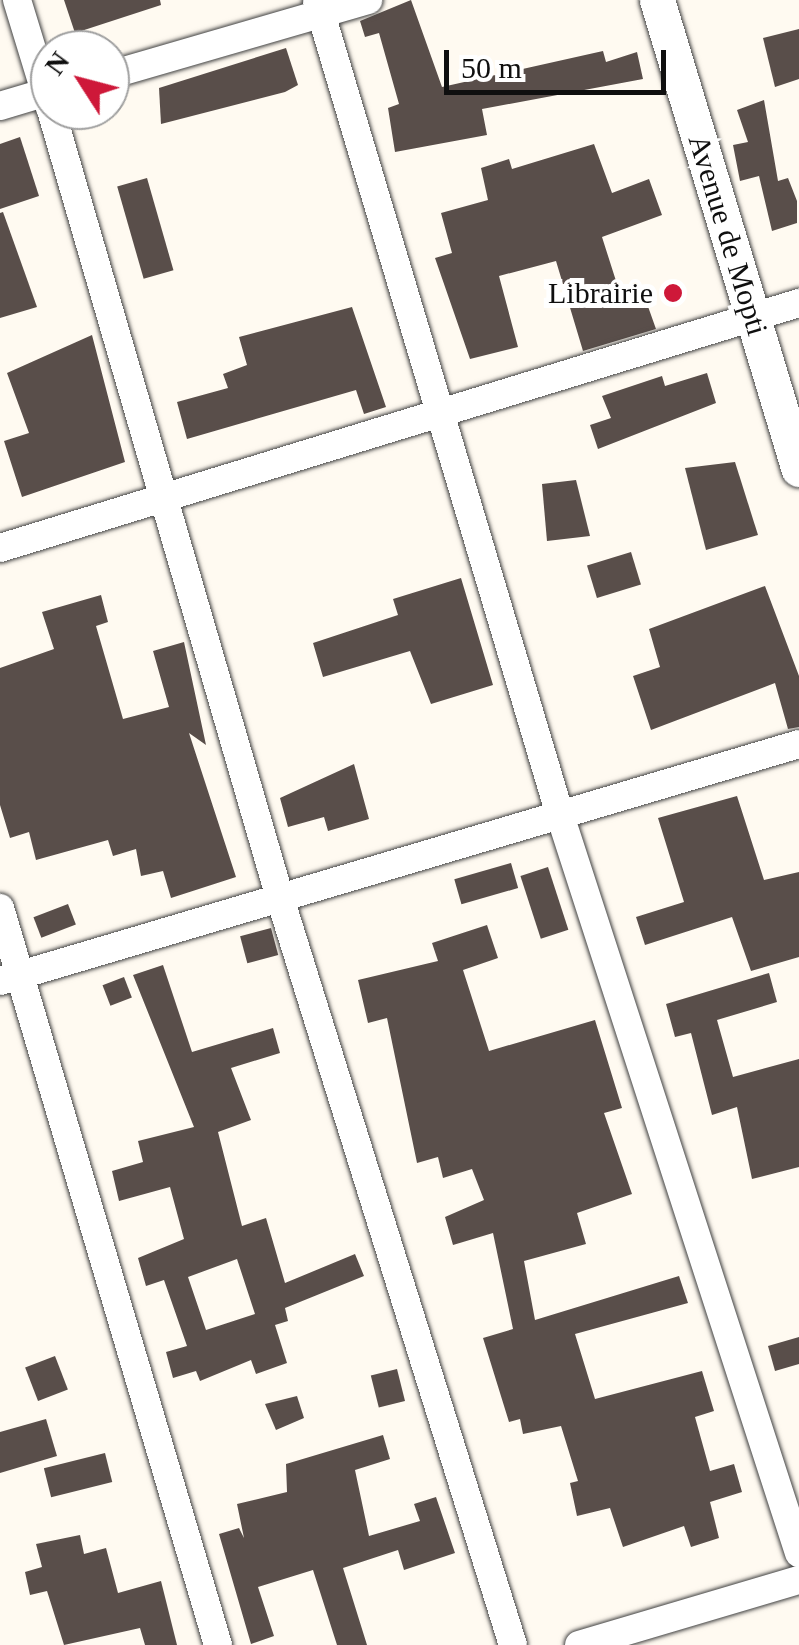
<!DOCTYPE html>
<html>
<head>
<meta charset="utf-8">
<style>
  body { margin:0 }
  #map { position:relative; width:799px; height:1645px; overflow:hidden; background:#fffaf1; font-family:"Times New Roman",serif }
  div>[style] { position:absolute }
  .building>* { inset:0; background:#594e4a; transform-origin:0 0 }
  .roads { filter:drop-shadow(0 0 2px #424242) drop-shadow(0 0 2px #424242) }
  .minor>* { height:28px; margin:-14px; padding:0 14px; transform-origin:14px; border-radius:14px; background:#fff }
  .tertiary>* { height:35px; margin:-17.5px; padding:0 17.5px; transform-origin:17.5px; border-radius:17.5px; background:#fff }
  .dots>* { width:28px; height:28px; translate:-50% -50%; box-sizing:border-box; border:5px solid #fff; border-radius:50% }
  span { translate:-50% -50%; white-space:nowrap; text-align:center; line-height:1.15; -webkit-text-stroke:10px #fff; paint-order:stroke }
  .street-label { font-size:30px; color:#0f0f0f }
  .poi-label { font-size:30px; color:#0f0f0f }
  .right { translate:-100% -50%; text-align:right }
  .north { position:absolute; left:30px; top:30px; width:100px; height:100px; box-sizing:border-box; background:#fff; border:2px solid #9f9f9f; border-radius:50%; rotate:306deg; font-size:28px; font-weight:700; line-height:40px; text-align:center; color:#0f0f0f }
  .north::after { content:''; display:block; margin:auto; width:35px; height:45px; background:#ce1839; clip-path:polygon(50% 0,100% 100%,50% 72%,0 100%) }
  .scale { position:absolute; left:444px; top:50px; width:222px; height:45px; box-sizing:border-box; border:5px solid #0f0f0f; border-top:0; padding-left:12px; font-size:30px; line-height:35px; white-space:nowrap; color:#0f0f0f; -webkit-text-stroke:8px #fff; paint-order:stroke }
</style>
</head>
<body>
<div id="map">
  <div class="building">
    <div style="clip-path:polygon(64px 0,160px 0,161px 5px,75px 33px)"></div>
    <div style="clip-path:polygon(411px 0,442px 87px,603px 51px,606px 62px,637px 52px,643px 79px,482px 109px,487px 135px,395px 152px,388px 108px,399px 104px,379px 33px,365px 37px,360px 21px)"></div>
    <div style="clip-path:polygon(799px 29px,799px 79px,775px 87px,763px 38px)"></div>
    <div style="clip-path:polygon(286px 48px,298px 85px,285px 92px,161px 124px,159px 88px)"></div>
    <div style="clip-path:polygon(764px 100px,778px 181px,788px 178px,797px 201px,797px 223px,772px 231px,759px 176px,740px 181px,733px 145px,748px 142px,737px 110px)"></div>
    <div style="clip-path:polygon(20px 137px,39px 196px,0 209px,0 144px)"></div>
    <div style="clip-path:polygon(594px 144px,612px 193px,649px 179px,662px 215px,602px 237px,624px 306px,645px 298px,656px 329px,583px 351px,556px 261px,499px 276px,518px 347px,470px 359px,435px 258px,452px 253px,441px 213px,488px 200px,481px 168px,509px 159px,512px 169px)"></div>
    <div style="left:147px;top:178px;width:96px;height:31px;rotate:74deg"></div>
    <div style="clip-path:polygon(3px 212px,37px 307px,0 318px,0 213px)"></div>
    <div style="clip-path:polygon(352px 307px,386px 407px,364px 414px,356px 390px,187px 439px,177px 402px,228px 388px,223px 374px,247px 365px,239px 337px)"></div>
    <div style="clip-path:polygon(92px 335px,125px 462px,22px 497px,4px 441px,29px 433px,7px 373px)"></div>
    <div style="clip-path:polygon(707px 373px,716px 403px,598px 449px,590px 425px,611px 418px,602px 396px,662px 376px,665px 386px)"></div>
    <div style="clip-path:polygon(735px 462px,758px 535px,706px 550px,685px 468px)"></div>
    <div style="clip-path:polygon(576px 480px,590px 536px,547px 541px,542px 484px)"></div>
    <div style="left:631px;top:552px;width:34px;height:46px;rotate:73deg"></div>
    <div style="clip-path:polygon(461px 578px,493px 685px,431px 704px,410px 651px,323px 677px,313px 643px,398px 615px,393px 599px)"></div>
    <div style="clip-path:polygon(765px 586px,799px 676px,799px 727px,788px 729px,775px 683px,651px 730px,633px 676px,660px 667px,649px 629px)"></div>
    <div style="clip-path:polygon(101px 595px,108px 622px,96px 626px,123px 719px,169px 707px,153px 651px,184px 642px,206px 745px,189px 733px,236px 877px,171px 898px,163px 871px,141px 876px,136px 849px,113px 856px,108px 840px,36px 860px,29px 832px,10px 838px,0 805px,0 668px,54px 649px,42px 612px)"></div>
    <div style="clip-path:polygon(354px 764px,369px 819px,328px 831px,324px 817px,288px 827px,280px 798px)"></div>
    <div style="clip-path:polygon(737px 796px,764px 880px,799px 872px,799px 957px,751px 971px,732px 917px,645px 945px,636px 917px,684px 902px,658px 818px)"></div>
    <div style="left:511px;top:863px;width:26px;height:59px;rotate:74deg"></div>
    <div style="left:548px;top:867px;width:66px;height:29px;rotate:72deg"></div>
    <div style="left:68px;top:904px;width:22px;height:37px;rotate:69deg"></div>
    <div style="clip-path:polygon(487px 925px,498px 958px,463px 970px,489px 1051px,595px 1020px,622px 1108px,604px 1113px,632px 1194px,577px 1213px,586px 1244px,524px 1261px,535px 1320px,679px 1276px,688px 1303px,575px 1334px,595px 1399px,702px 1371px,714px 1411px,695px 1417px,710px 1471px,734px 1464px,742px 1492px,710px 1502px,719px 1538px,691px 1547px,684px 1526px,623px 1547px,610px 1508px,577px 1516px,570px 1483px,578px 1481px,561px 1426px,523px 1434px,520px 1419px,509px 1422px,483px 1338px,513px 1329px,493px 1233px,453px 1245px,445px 1217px,484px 1200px,472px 1169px,443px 1178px,438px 1157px,417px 1163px,387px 1018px,368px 1023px,358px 980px,438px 961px,432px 943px)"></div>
    <div style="left:271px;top:928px;width:28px;height:32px;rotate:75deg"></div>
    <div style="clip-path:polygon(evenodd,163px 965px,192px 1052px,273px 1028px,280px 1053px,231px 1068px,251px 1120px,218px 1132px,242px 1226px,266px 1218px,285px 1283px,355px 1254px,364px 1276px,285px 1308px,288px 1321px,275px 1325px,287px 1363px,256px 1374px,251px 1360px,200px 1381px,196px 1371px,173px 1378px,166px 1352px,187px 1346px,164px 1280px,146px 1286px,138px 1258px,184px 1239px,170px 1187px,119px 1201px,112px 1171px,143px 1162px,138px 1141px,194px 1127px,133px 975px,163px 965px,237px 1259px,255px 1314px,206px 1330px,188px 1277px,237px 1259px)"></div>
    <div style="clip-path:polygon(769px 973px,777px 1002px,717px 1020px,733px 1077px,799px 1059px,799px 1167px,752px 1179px,737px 1107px,712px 1115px,691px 1033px,675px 1037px,666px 1004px)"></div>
    <div style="left:124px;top:977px;width:22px;height:23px;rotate:69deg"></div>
    <div style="clip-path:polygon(799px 1337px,799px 1364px,775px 1371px,768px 1346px)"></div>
    <div style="left:55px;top:1356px;width:36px;height:32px;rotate:69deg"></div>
    <div style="left:397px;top:1369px;width:33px;height:27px;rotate:76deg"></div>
    <div style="clip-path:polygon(297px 1396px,304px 1418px,276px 1430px,265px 1404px)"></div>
    <div style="clip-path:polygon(46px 1419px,57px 1456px,0 1473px,0 1432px)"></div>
    <div style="clip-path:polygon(383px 1435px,390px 1459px,355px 1470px,369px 1536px,420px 1521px,414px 1504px,436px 1497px,455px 1553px,404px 1570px,398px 1550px,343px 1568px,367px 1645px,337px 1645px,313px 1570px,258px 1587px,274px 1636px,251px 1644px,219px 1534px,239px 1528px,244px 1538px,237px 1504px,287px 1492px,286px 1464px)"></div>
    <div style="left:105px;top:1453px;width:30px;height:63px;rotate:76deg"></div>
    <div style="clip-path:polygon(80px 1535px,84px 1554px,106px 1548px,118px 1593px,161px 1581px,177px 1645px,145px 1645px,140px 1628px,64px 1645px,47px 1591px,30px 1595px,25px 1572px,42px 1567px,36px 1544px)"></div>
  </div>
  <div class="roads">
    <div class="minor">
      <div style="left:17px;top:0;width:113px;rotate:73deg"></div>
      <div style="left:317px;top:0;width:850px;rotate:73.4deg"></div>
      <div style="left:560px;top:815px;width:776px;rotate:72.06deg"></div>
      <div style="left:110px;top:75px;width:269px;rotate:-16.2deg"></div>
      <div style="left:0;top:106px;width:52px;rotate:-16.7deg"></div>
      <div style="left:51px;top:110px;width:821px;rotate:73.8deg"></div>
      <div style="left:280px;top:898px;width:782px;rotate:72.68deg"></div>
      <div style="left:0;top:548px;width:836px;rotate:-17.05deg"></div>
      <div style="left:0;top:908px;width:769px;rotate:73.52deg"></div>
      <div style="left:0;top:981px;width:833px;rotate:-16.52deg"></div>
      <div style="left:579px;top:1645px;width:229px;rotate:-16.5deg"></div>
    </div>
    <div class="tertiary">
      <div style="left:657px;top:0;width:490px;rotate:73.2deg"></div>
    </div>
  </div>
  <div class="dots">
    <div style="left:673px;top:293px;background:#ce1839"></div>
  </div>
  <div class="street-label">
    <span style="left:728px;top:235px;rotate:73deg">Avenue de Mopti</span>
  </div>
  <div class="poi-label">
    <span class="right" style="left:653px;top:293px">Librairie</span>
  </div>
  <div class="north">N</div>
  <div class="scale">50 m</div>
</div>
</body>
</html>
